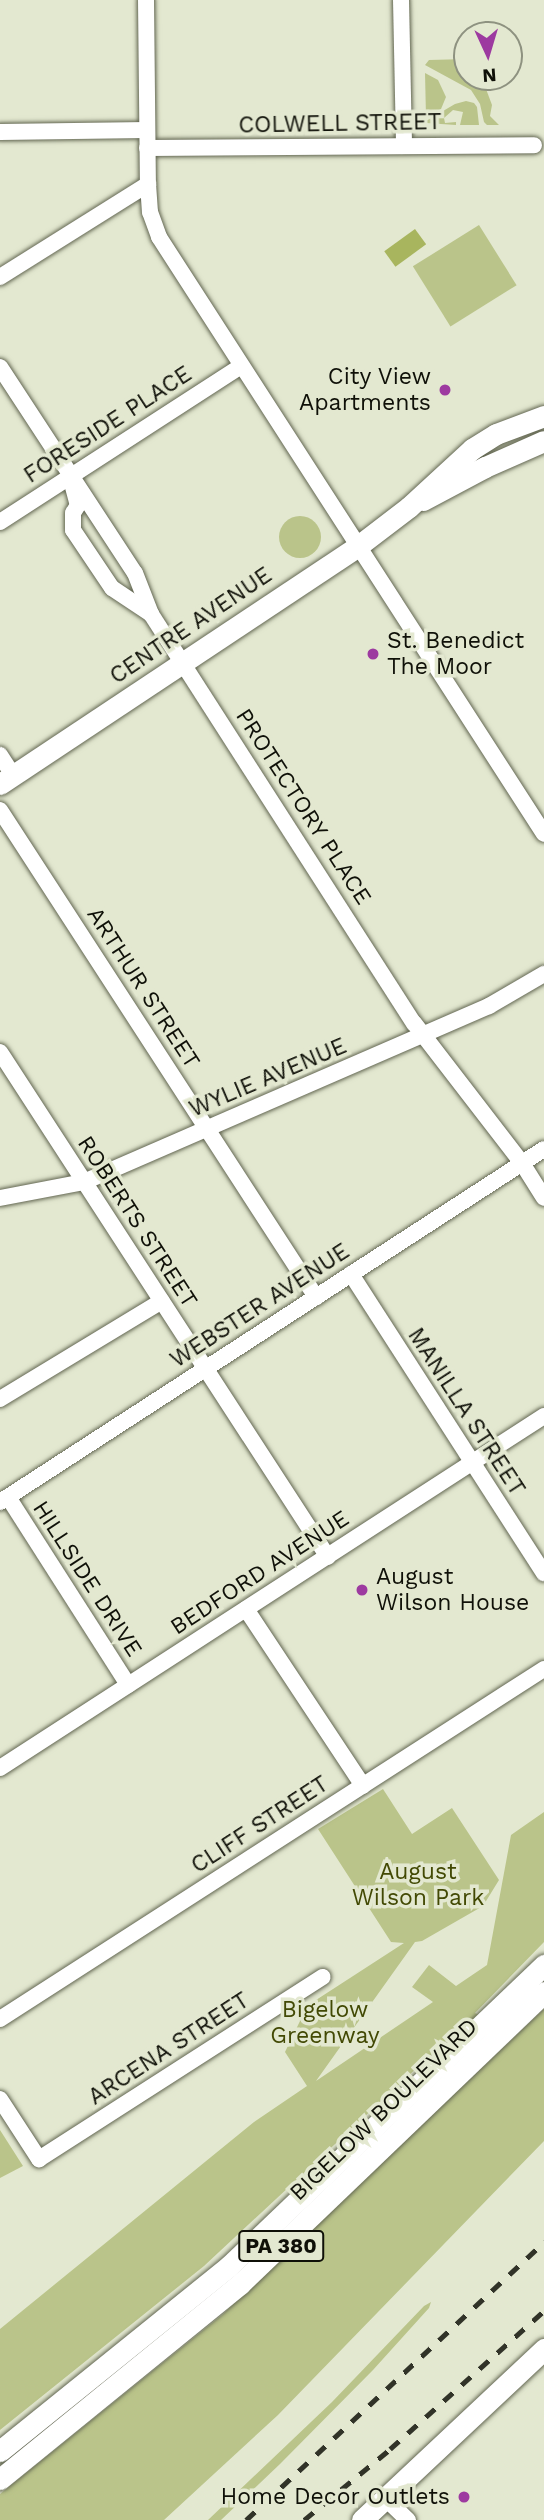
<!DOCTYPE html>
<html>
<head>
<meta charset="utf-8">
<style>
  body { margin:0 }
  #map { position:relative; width:544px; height:2520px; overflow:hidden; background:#e3e8d0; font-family:"Work Sans",sans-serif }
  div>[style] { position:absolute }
  .green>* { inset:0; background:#bac48a; transform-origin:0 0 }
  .round { border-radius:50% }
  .water>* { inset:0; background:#a8b55e; transform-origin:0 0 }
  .roads { filter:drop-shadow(0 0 2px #626651) drop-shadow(0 0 2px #626651) }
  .minor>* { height:16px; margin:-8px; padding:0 8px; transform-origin:8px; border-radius:8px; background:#fff }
  .major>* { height:21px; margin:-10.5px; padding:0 10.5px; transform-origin:10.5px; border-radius:10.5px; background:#fff }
  .rail>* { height:4.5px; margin-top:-2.25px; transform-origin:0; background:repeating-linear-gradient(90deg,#313328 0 12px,transparent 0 24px) }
  .dots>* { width:19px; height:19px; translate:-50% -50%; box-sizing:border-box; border:4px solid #e3e8d0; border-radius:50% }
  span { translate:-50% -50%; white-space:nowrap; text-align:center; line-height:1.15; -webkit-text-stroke:7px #e3e8d0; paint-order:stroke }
  .shield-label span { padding:2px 5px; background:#e3e8d0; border:2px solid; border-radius:5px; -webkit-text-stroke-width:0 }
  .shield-label { font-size:21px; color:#0f1008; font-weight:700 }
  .street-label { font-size:23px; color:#0f1008 }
  .poi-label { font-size:23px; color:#0f1008 }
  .right { translate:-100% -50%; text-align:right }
  .left { translate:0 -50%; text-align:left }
  .park-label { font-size:23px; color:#424904 }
  .north { position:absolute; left:453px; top:21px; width:70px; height:70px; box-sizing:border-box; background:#e3e8d0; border:2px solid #8e9280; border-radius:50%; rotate:176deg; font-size:19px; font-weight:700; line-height:28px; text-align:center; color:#0f1008 }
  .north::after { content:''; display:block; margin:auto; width:24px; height:32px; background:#9d3aa0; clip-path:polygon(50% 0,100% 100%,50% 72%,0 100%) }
</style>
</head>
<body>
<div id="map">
  <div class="green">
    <div style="clip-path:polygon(467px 59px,467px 77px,489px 77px,486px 89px,492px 105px,490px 116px,499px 125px,487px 125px,484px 122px,480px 104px,471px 90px,425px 65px,429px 60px)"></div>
    <div style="clip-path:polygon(425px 73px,438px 80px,446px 97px,441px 109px,426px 117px)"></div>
    <div style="clip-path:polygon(466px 101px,474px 103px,477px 107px,479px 125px,460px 125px,463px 112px,453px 110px,444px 118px,445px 123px,456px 122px,456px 125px,426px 123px,426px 121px,455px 104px)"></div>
    <div style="left:479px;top:225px;width:71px;height:78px;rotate:58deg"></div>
    <div class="round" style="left:279px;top:516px;width:42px;height:42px"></div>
    <div style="clip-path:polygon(383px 1789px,412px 1834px,452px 1808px,499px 1880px,483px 1906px,422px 1941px,415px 1942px,316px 2081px,433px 2002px,412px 1987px,429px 1965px,456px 1986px,487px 1965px,511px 1835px,544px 1812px,544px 1942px,475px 2013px,479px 2015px,469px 2025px,465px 2023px,204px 2266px,0 2430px,0 2329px,254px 2122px,307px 2086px,285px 2052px,300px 2021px,296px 2013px,404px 1943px,391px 1942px,318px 1829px)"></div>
    <div style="clip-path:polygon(544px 2009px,544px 2141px,278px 2415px,164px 2520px,0 2520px,0 2494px,222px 2315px)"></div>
    <div style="clip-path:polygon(0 2130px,23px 2166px,0 2178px)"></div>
    <div style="clip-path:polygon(431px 2302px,429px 2308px,373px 2370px,280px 2464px,221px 2520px,208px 2520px,332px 2402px,424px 2306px)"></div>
  </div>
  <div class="water">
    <div style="left:415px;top:229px;width:19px;height:38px;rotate:54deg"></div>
  </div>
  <div class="roads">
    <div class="minor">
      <div style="left:146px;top:0;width:184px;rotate:89.4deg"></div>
      <div style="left:148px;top:184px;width:28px;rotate:86deg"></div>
      <div style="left:150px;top:212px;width:27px;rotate:70deg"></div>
      <div style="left:159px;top:237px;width:710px;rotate:57.18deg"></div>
      <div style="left:401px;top:0;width:146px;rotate:88.8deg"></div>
      <div style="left:0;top:132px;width:147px;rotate:-0.8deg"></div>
      <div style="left:147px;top:148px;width:387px;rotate:-0.4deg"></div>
      <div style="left:0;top:277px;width:175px;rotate:-32.1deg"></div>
      <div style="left:0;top:367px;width:246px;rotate:56.8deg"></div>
      <div style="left:135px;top:573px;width:44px;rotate:68.7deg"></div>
      <div style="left:70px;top:476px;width:30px;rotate:75deg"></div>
      <div style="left:78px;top:505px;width:9px;rotate:122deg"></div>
      <div style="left:73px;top:513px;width:17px;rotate:90deg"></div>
      <div style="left:73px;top:530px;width:70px;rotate:56.1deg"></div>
      <div style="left:112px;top:588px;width:47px;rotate:33.7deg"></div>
      <div style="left:151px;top:614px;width:486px;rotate:57.3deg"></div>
      <div style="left:414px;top:1023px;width:177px;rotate:52.4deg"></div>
      <div style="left:522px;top:1163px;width:41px;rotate:57.8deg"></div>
      <div style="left:0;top:522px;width:287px;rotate:-32.9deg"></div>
      <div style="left:0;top:755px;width:24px;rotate:57deg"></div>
      <div style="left:0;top:810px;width:581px;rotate:57.02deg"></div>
      <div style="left:0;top:1052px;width:602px;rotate:57deg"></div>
      <div style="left:0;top:1198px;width:86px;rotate:-10.8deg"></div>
      <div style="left:84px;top:1182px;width:442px;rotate:-23.5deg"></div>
      <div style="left:489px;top:1006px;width:64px;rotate:-30.2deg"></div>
      <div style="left:351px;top:1274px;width:356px;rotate:57.2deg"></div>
      <div style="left:0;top:1399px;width:189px;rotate:-31.2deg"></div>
      <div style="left:8px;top:1497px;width:223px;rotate:57.4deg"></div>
      <div style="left:0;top:1502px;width:648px;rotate:-32.98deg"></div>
      <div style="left:246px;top:1609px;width:212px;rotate:56.5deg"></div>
      <div style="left:0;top:1768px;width:648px;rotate:-32.91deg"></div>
      <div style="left:0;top:2019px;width:647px;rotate:-32.76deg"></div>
      <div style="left:0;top:2099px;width:72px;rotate:57deg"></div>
      <div style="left:39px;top:2159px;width:337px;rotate:-32.7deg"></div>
      <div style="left:385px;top:2498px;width:32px;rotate:44deg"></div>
    </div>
    <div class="major">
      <div style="left:423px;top:500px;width:70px;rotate:-28deg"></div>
      <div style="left:485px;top:467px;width:64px;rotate:-23.8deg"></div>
      <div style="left:0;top:784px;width:430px;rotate:-33.6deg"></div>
      <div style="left:358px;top:546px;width:64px;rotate:-37.4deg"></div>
      <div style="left:409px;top:507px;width:86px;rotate:-42.6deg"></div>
      <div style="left:472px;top:449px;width:28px;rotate:-32deg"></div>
      <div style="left:496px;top:434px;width:51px;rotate:-20.6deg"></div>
      <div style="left:0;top:2451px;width:294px;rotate:-38.9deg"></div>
      <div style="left:229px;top:2266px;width:436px;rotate:-43.7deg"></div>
      <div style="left:0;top:2479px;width:309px;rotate:-39.1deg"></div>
      <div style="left:240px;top:2284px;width:422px;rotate:-43.8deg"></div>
      <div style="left:362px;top:2520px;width:250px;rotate:-43.2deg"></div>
    </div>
  </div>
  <div class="rail">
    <div style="left:246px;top:2520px;width:408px;rotate:-43deg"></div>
    <div style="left:304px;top:2520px;width:112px;rotate:-39.5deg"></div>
    <div style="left:390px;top:2449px;width:207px;rotate:-41.9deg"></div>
  </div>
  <div class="dots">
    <div style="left:445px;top:390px;background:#9d3aa0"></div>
    <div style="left:373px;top:654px;background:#9d3aa0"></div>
    <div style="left:362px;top:1590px;background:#9d3aa0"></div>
    <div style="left:464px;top:2497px;background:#9d3aa0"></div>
  </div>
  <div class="shield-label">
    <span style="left:281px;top:2246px">PA 380</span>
  </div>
  <div class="street-label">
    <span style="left:340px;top:124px;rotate:-1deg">COLWELL STREET</span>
    <span style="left:108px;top:425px;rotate:-33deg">FORESIDE PLACE</span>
    <span style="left:191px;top:626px;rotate:-34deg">CENTRE AVENUE</span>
    <span style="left:303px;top:807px;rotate:57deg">PROTECTORY PLACE</span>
    <span style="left:143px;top:988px;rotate:57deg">ARTHUR STREET</span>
    <span style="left:268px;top:1078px;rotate:-23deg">WYLIE AVENUE</span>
    <span style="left:137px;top:1222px;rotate:57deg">ROBERTS STREET</span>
    <span style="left:260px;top:1306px;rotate:-33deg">WEBSTER AVENUE</span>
    <span style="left:466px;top:1412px;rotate:57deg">MANILLA STREET</span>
    <span style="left:260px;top:1573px;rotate:-33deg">BEDFORD AVENUE</span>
    <span style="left:87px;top:1579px;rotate:57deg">HILLSIDE DRIVE</span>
    <span style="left:260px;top:1825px;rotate:-33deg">CLIFF STREET</span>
    <span style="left:169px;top:2049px;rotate:-33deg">ARCENA STREET</span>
    <span style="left:384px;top:2110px;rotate:-44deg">BIGELOW BOULEVARD</span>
  </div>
  <div class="poi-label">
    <span class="right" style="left:431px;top:390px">City View<br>Apartments</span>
    <span class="left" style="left:387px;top:654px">St. Benedict<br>The Moor</span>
    <span class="left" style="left:376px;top:1590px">August<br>Wilson House</span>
    <span class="right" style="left:450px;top:2497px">Home Decor Outlets</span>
  </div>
  <div class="park-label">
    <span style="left:418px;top:1885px">August<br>Wilson Park</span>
    <span style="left:325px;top:2023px">Bigelow<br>Greenway</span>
  </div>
  <div class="north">N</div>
</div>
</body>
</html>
